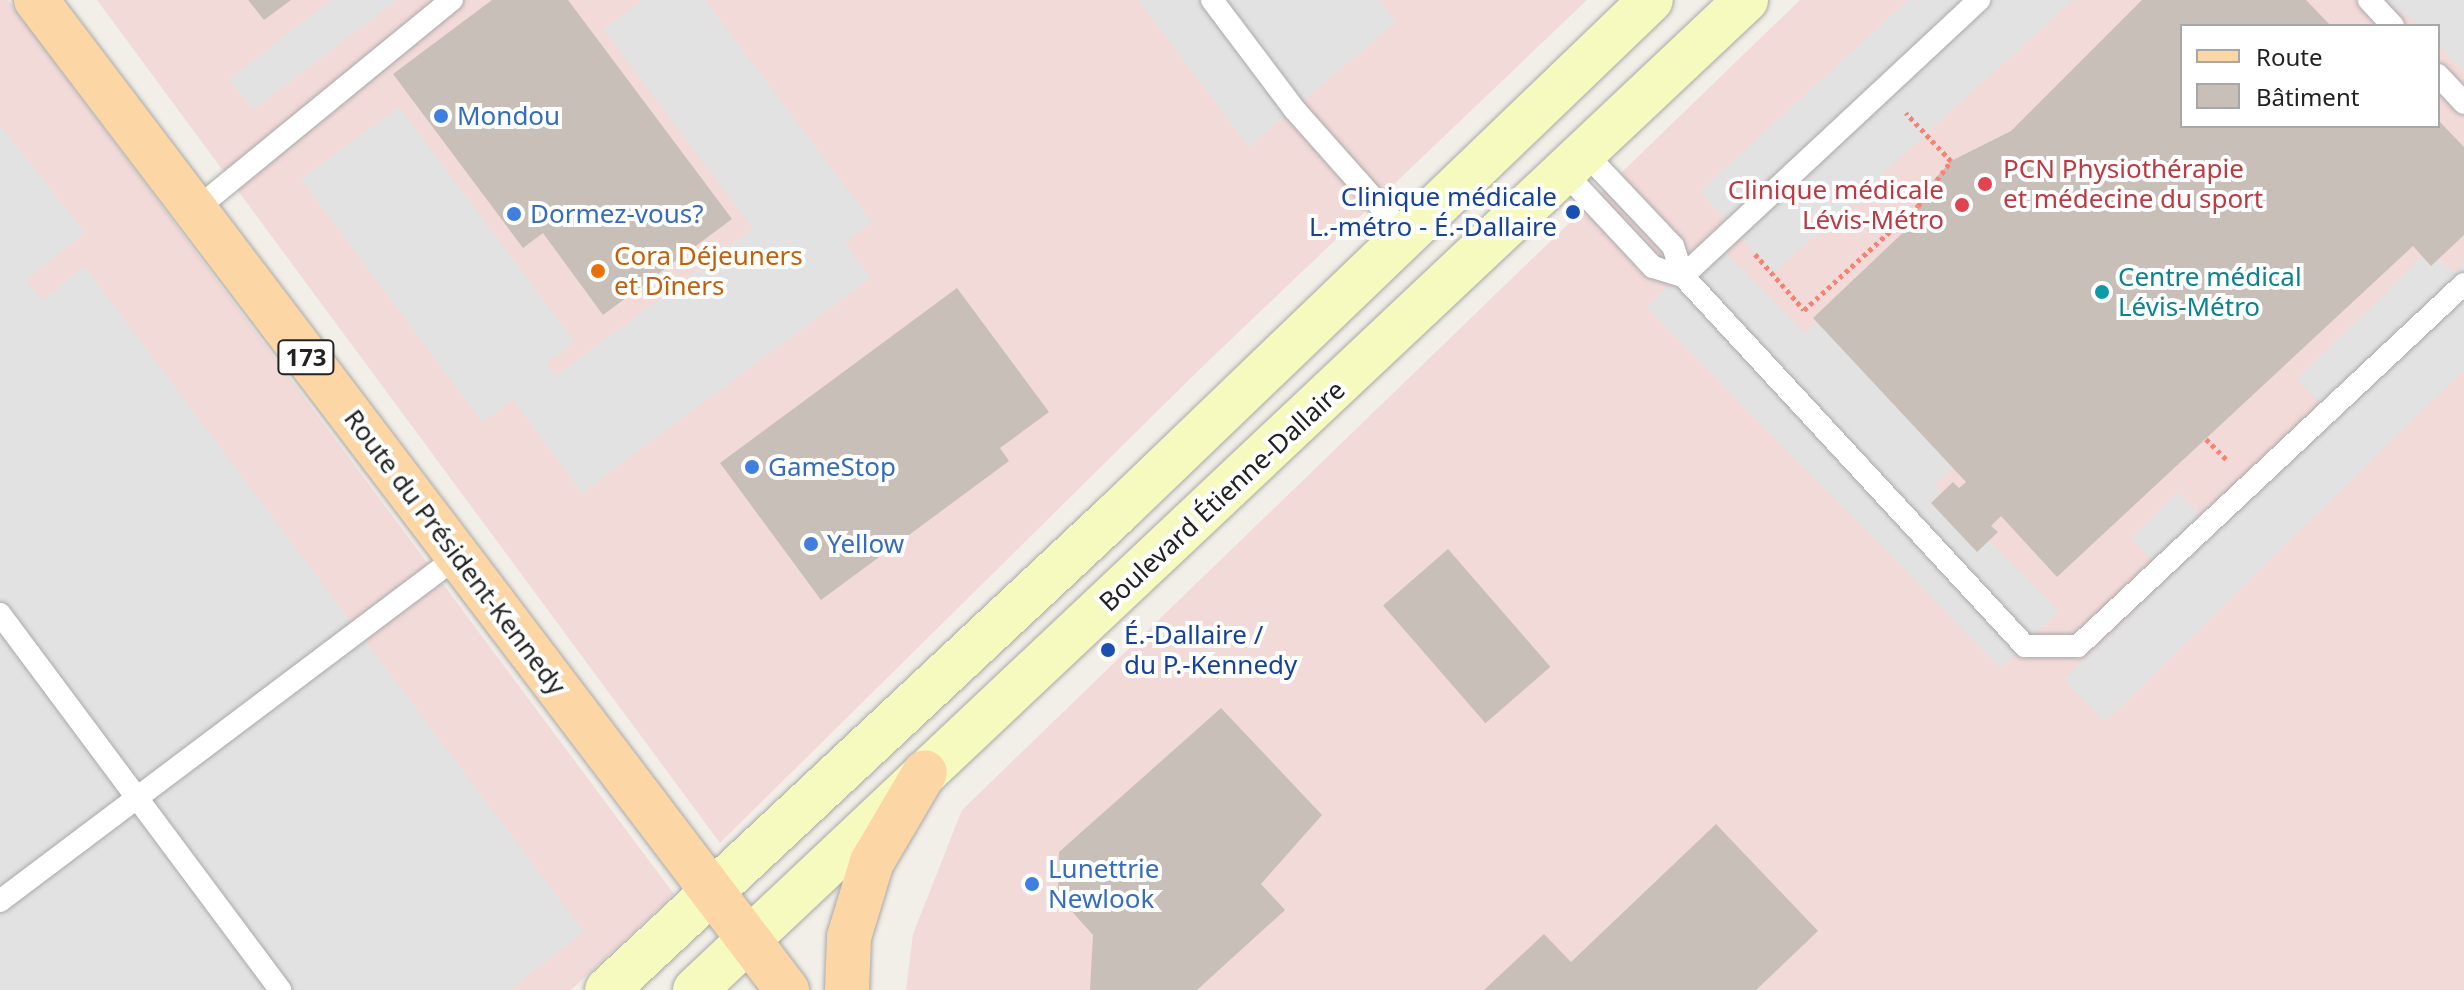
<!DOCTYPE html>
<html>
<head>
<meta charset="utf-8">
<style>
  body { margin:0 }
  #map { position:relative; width:2464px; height:990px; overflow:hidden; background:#f2efe9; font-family:"Noto Sans",sans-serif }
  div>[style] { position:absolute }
  .commercial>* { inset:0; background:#f2dad9 }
  .parking>* { inset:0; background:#e2e2e2 }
  .building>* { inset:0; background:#c7bfb8; transform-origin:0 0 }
  .path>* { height:5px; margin-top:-2.5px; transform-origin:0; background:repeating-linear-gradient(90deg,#fa8072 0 4px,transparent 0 8px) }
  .roads { filter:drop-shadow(0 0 2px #a9a9a9) drop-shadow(0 0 2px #a9a9a9) }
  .lane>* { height:22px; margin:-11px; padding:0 11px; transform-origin:11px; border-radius:11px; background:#fff }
  .secondary>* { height:44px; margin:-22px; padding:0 22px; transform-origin:22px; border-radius:22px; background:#f7fabf }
  .primary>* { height:44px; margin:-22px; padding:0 22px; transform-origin:22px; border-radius:22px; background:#fcd6a4 }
  .dots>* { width:22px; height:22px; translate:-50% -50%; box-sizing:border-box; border:4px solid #fff; border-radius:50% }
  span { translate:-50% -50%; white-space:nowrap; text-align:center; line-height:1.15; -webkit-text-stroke:8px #fff; paint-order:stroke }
  .shield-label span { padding:2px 6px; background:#fff; border:2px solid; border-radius:6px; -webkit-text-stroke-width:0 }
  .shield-label { font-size:24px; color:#222; font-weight:700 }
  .shop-label { font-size:26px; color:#366cbe }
  .left { translate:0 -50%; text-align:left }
  .health-label { font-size:26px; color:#be3a42 }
  .right { translate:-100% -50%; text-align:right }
  .transit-label { font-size:26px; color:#164399 }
  .food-label { font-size:26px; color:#c56008 }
  .culture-label { font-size:26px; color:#0d838f }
  .street-label { font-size:26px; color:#222 }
  .legend { position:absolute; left:2180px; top:24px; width:260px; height:104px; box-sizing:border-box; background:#fff; border:2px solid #a7a7a7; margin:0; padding:10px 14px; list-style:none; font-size:24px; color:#222 }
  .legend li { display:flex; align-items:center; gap:16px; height:40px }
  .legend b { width:40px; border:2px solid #a7a7a7 }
</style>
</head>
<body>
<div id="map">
  <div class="commercial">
    <div style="clip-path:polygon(0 0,8px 0,674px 894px,571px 990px,0 990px)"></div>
    <div style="clip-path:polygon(97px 0,1587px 0,1200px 369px,720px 843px)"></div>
    <div style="clip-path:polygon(evenodd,1800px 0,2464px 0,2464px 990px,906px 990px,913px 934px,962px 810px,1800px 0,2182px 26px,2438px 26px,2438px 126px,2182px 126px,2182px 26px)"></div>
  </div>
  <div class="parking">
    <div style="clip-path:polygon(331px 0,397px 0,253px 110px,229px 79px)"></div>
    <div style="clip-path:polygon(643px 0,705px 0,872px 222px,845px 243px,871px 278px,582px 493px,513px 400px,482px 422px,301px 179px,399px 107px,575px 342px,546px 363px,556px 376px,753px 229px,603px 29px)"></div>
    <div style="clip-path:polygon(1138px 0,1380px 0,1396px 22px,1249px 147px)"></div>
    <div style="clip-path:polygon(1908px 0,2073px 0,1773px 274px,1700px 191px)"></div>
    <div style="clip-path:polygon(2382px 0,2464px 0,2464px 72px,2438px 44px,2438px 26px,2422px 26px)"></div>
    <div style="clip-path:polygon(0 125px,85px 233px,26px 280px,43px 300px,84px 266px,584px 932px,510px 990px,0 990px)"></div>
    <div style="clip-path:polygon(1716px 243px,1805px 333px,1825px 315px,1964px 456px,1935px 486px,2059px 612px,2001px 668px,1646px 307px)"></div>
    <div style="clip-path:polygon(2430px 249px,2454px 273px,2464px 263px,2464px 370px,2105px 722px,2064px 680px,2169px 577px,2131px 538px,2177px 492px,2203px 519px,2321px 404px,2297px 379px)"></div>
  </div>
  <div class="building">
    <div style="clip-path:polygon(248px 0,291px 0,264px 20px)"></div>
    <div style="clip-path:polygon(492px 0,568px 0,732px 219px,603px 315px,543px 233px,523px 248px,393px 74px)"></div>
    <div style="clip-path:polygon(2142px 0,2306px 0,2331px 26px,2182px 26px,2182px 126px,2438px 126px,2438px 120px,2464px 147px,2464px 235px,2431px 266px,2413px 246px,2057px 577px,2001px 516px,1991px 526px,1998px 532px,1977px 552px,1931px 503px,1953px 482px,1959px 488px,1966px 482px,1813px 318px,1910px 226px,1925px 190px,1951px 161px,2011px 131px)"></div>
    <div style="clip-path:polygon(957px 288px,1049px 412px,1000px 448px,1009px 461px,821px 600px,720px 463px)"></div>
    <div style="left:1448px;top:549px;width:156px;height:86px;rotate:49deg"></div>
    <div style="clip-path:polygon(1221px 708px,1322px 815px,1261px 884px,1285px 910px,1197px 990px,1090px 990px,1093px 935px,1058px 896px,1059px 852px)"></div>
    <div style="clip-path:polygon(1716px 824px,1818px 931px,1756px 990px,1484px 990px,1544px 934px,1571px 962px)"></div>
  </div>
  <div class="path">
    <div style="left:1755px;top:254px;width:74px;rotate:48.8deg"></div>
    <div style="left:1804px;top:310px;width:154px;rotate:-42.4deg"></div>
    <div style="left:1918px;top:206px;width:56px;rotate:-53.7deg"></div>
    <div style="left:1951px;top:161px;width:66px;rotate:-133.2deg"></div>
    <div style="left:2206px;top:439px;width:31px;rotate:45deg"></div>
  </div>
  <div class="roads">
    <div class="lane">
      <div style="left:1212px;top:0;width:136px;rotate:53deg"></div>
      <div style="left:1294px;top:109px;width:169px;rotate:48.4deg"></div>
      <div style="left:2369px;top:0;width:35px;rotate:47deg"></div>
      <div style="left:2438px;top:75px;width:38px;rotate:47deg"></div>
      <div style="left:1584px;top:152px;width:129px;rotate:46.6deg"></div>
      <div style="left:1673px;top:246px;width:32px;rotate:72deg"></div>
      <div style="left:1683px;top:276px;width:504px;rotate:47.25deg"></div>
      <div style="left:2025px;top:646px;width:53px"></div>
      <div style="left:2078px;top:646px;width:529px;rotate:-43.16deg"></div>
      <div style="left:1564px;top:172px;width:130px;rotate:46.9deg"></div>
      <div style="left:1653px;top:267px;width:31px;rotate:17deg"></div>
      <div style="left:195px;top:210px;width:332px;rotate:-39.3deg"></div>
      <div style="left:1683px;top:276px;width:405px;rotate:-43deg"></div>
      <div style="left:0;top:614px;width:469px;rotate:53.3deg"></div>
      <div style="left:0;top:901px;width:573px;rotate:-36.99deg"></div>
    </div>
    <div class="secondary">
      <div style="left:607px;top:990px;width:695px;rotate:-43.08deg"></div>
      <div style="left:1115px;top:515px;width:743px;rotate:-43.86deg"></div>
      <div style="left:695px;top:990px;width:1444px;rotate:-43.29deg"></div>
    </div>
    <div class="primary">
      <div style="left:36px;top:0;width:1243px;rotate:52.82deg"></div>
      <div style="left:847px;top:990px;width:53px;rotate:-87.8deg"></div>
      <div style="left:849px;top:937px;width:78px;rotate:-73deg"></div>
      <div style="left:872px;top:862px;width:104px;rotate:-59.5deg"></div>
    </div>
  </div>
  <div class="dots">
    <div style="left:441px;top:116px;background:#3f7fe0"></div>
    <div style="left:1985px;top:184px;background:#e0444e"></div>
    <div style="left:1962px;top:205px;background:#e0444e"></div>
    <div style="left:1573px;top:212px;background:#1a4fb4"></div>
    <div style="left:514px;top:214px;background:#3f7fe0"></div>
    <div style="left:598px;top:271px;background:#e8710a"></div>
    <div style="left:2102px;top:292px;background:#0f9aa8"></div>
    <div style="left:752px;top:467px;background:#3f7fe0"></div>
    <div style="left:811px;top:544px;background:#3f7fe0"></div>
    <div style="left:1108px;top:650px;background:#1a4fb4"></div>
    <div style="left:1032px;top:884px;background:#3f7fe0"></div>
  </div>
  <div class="shield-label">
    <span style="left:306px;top:357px">173</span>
  </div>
  <div class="shop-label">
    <span class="left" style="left:457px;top:116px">Mondou</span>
    <span class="left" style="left:530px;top:214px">Dormez-vous?</span>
    <span class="left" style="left:768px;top:467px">GameStop</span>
    <span class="left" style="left:827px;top:544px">Yellow</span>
    <span class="left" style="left:1048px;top:884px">Lunettrie<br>Newlook</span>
  </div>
  <div class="health-label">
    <span class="left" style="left:2003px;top:184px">PCN Physiothérapie<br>et médecine du sport</span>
    <span class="right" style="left:1944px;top:205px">Clinique médicale<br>Lévis-Métro</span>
  </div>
  <div class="transit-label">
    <span class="right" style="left:1557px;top:212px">Clinique médicale<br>L.-métro - É.-Dallaire</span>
    <span class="left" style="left:1124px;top:650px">É.-Dallaire /<br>du P.-Kennedy</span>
  </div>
  <div class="food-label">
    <span class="left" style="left:614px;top:271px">Cora Déjeuners<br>et Dîners</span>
  </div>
  <div class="culture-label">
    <span class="left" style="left:2118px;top:292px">Centre médical<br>Lévis-Métro</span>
  </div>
  <div class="street-label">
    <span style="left:1222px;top:496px;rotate:-43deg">Boulevard Étienne-Dallaire</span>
    <span style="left:455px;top:552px;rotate:53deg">Route du Président-Kennedy</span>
  </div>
  <ul class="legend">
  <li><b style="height:10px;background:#fcd6a4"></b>Route</li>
  <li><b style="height:22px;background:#c7bfb8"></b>Bâtiment</li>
  </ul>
</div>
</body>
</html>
